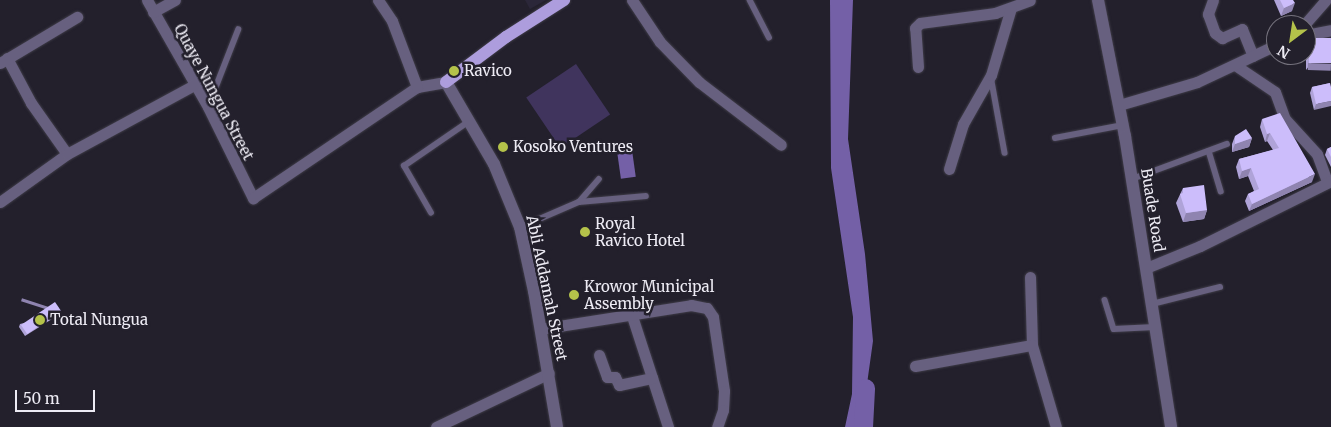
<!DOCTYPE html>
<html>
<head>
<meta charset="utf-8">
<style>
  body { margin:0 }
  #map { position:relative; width:1331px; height:427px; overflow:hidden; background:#23202c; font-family:Merriweather,serif }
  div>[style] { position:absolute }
  .built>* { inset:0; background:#2b2739 }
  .green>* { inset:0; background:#40345d; transform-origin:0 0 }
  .water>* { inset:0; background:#7460a7; transform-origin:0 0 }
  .river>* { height:19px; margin:-9.5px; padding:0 9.5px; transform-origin:9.5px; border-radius:9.5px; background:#7460a7 }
  .roads { filter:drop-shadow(0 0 1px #3f3c48) drop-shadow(0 0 1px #3f3c48) }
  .service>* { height:5.5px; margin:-2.75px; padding:0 2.75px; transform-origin:2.75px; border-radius:2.75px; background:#67607f }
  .minor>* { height:11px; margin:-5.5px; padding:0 5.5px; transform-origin:5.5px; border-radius:5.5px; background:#67607f }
  .tertiary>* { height:12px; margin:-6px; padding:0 6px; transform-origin:6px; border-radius:6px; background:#67607f }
  .primary>* { height:12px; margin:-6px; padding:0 6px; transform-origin:6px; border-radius:6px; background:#ad9ddd }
  .wall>* { inset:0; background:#afa3d8 }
  .shaded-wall>* { inset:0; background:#8f84b0; transform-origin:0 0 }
  .building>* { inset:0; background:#ccbdfb; transform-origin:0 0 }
  .dots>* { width:14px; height:14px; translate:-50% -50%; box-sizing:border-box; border:2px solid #23202c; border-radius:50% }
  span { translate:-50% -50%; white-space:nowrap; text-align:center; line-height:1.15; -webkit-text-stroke:5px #23202c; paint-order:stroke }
  .poi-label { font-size:15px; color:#edebf4 }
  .left { translate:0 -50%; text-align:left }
  .street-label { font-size:15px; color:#edebf4 }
  .north { position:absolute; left:1266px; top:15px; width:50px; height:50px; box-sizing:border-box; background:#23202c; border:1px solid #74717c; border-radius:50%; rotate:211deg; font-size:14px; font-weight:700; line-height:20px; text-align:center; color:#edebf4 }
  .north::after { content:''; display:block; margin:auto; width:18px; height:22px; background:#b4c24a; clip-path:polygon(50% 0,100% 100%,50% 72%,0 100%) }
  .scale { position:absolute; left:15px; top:390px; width:80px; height:22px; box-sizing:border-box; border:2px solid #edebf4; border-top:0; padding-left:6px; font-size:15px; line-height:18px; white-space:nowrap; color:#edebf4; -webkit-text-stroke:4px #23202c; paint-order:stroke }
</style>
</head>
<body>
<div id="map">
  <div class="built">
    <div style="clip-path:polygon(525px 0,546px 0,530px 9px)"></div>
  </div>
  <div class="green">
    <div style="left:576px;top:64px;width:61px;height:60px;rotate:56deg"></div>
  </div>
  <div class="water">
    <div style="clip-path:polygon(830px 0,853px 0,848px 139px,865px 254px,873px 341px,861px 427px,845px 427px,852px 394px,853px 317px,831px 168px)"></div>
    <div style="left:632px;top:150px;width:27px;height:15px;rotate:82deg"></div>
  </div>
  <div class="river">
    <div style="left:863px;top:427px;width:39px;rotate:-87deg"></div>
  </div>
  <div class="roads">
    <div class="service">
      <div style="left:750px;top:0;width:42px;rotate:62.8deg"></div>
      <div style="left:991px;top:76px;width:78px;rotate:79.7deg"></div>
      <div style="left:208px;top:107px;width:83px;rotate:-68.7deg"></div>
      <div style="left:1055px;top:138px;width:69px;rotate:-10.8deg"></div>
      <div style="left:1209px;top:151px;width:42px;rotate:73.3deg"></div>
      <div style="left:1132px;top:179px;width:101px;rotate:-20.2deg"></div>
      <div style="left:579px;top:202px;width:30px;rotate:-49deg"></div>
      <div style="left:431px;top:213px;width:54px;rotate:-119.9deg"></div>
      <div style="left:404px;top:166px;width:78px;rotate:-34.5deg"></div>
      <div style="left:521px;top:227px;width:63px;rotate:-23.3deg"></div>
      <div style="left:579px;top:202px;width:67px;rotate:-5.1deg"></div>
      <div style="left:1105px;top:300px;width:30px;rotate:73deg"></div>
      <div style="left:1114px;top:329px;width:41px;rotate:-2.8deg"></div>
      <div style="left:1152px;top:304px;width:70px;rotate:-14deg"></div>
    </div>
    <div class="minor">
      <div style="left:147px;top:0;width:123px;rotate:60.3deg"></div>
      <div style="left:208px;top:107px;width:102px;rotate:63.7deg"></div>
      <div style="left:253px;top:198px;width:198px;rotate:-34.1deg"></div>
      <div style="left:417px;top:87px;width:29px;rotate:-10deg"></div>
      <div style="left:378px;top:0;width:25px;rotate:56deg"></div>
      <div style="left:392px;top:21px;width:71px;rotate:69.3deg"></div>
      <div style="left:632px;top:0;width:50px;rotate:56.3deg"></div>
      <div style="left:660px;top:42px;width:56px;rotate:45.7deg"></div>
      <div style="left:699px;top:82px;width:103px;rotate:37.5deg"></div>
      <div style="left:1213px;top:0;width:15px;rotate:110deg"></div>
      <div style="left:1208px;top:14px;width:20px;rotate:70deg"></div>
      <div style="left:1215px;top:33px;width:9px;rotate:36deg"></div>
      <div style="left:1222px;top:38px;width:22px;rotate:-24deg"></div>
      <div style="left:1242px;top:29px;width:29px;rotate:68deg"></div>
      <div style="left:153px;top:12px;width:25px;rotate:-29deg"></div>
      <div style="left:1304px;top:25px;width:33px;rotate:-49deg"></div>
      <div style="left:1306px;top:35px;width:25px;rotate:-11deg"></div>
      <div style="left:7px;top:58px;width:51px;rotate:61.9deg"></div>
      <div style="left:31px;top:103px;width:62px;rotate:54.8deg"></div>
      <div style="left:0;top:63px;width:90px;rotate:-30.9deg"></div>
      <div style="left:1235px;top:65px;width:48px;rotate:34deg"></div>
      <div style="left:1275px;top:92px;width:29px;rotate:70deg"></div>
      <div style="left:1285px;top:119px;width:47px;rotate:47.6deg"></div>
      <div style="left:1317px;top:154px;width:30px;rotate:70deg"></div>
      <div style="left:918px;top:67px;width:39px;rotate:-94deg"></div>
      <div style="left:915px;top:28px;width:7px;rotate:-45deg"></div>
      <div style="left:920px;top:23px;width:76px;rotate:-7.6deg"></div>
      <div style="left:995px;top:13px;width:37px;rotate:-20deg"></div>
      <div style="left:1119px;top:105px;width:81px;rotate:-16.4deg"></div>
      <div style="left:1197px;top:82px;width:87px;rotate:-25.1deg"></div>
      <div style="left:949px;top:169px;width:47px;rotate:-72.7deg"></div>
      <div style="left:963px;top:124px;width:56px;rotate:-60.3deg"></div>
      <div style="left:991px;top:75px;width:70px;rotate:-73.4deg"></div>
      <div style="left:0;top:202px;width:82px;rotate:-35.6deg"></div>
      <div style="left:67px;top:154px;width:147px;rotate:-28.5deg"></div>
      <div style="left:1146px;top:268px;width:58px;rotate:-22.2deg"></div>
      <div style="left:1200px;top:246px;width:146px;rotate:-26.4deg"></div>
      <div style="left:1030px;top:277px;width:68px;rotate:88.3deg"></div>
      <div style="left:1032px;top:345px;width:85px;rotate:73.7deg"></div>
      <div style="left:632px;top:316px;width:117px;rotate:72deg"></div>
      <div style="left:540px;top:329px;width:153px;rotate:-9deg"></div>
      <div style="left:691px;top:305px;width:16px;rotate:11deg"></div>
      <div style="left:707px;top:308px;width:11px;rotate:56deg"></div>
      <div style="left:713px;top:317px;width:75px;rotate:81.5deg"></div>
      <div style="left:724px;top:391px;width:19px;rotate:93deg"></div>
      <div style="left:723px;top:410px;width:18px;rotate:109deg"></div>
      <div style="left:599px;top:355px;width:23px;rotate:70deg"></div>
      <div style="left:607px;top:377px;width:8px"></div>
      <div style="left:615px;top:377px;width:9px;rotate:63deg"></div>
      <div style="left:619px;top:385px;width:34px;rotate:-12deg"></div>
      <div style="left:915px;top:366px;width:119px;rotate:-10.2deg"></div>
      <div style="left:436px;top:427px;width:125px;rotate:-25.5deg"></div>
    </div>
    <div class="tertiary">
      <div style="left:1098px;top:0;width:139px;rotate:78.8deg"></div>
      <div style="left:1125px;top:136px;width:295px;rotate:81deg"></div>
      <div style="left:446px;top:82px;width:95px;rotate:59.7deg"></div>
      <div style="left:494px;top:164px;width:68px;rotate:67.6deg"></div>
      <div style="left:520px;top:227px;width:66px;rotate:77.7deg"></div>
      <div style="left:534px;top:291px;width:138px;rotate:80.4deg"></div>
    </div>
    <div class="primary">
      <div style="left:446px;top:82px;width:75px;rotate:-36.9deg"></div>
      <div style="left:506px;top:37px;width:69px;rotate:-32.5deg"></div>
    </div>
  </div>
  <div class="wall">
    <div style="clip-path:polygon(1274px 0,1293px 0,1292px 11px,1281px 16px)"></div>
    <div style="clip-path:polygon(1309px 38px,1331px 38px,1306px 70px,1306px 45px)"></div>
    <div style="clip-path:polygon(1330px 83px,1314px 110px,1310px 93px,1312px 87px)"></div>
    <div style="clip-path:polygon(1262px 119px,1312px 182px,1249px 211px,1245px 201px,1248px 194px,1254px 191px,1248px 176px,1239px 179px,1236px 167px,1239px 159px,1273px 150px,1267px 141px,1265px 142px,1260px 127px)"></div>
    <div style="clip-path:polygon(1235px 136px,1252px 138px,1249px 147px,1232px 152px,1232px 144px)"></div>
    <div style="clip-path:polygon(1331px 147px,1331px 167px,1325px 155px,1327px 149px)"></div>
    <div style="clip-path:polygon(1183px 188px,1207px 210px,1204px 219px,1183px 222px,1176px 203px)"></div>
    <div style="clip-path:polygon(60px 314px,25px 336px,19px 327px,20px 324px)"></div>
  </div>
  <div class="shaded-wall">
    <div style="clip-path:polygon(1295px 3px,1292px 11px,1281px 16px,1284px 8px)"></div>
    <div style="left:1308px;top:63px;width:23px;height:7px;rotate:2deg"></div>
    <div style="clip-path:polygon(1331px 101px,1331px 106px,1314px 110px,1316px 104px)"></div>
    <div style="clip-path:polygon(1270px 133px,1267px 141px,1265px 142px,1267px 134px)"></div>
    <div style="clip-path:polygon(1252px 138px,1249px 147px,1232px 152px,1235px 144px)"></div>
    <div style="clip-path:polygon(1251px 168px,1248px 176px,1239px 179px,1242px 171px)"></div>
    <div style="clip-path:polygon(1315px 174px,1312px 182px,1249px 211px,1252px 204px)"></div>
    <div style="clip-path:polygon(1207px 210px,1204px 219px,1183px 222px,1186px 213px)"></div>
    <div style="left:61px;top:311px;width:3px;height:41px;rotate:108deg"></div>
  </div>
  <div class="building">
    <div style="clip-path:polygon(1280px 0,1293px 0,1295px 3px,1284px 8px)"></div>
    <div style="left:1309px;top:38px;width:22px;height:25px"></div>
    <div style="clip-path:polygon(1330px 83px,1331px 87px,1331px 101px,1316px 104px,1312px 87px)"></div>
    <div style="clip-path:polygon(1280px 113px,1315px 174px,1252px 204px,1248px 194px,1259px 189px,1251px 168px,1242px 171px,1239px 159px,1279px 148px,1270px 133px,1267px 134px,1262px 119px)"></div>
    <div style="clip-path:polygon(1246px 129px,1252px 138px,1235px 144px,1235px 136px)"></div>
    <div style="clip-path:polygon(1331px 147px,1331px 157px,1327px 149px)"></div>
    <div style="clip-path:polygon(1204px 185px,1207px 210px,1186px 213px,1180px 194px,1183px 193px,1183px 188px)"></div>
    <div style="left:55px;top:302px;width:11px;height:41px;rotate:56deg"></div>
  </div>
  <div class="dots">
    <div style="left:454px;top:71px;background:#b4c24a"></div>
    <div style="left:503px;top:147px;background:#b4c24a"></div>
    <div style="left:585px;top:232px;background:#b4c24a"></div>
    <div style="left:574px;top:295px;background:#b4c24a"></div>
    <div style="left:40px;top:320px;background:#b4c24a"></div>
  </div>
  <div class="poi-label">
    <span class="left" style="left:464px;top:71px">Ravico</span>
    <span class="left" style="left:513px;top:147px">Kosoko Ventures</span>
    <span class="left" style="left:595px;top:232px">Royal<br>Ravico Hotel</span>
    <span class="left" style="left:584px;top:295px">Krowor Municipal<br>Assembly</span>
    <span class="left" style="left:50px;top:320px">Total Nungua</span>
  </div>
  <div class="street-label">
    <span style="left:214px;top:92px;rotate:62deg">Quaye Nungua Street</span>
    <span style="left:1153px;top:210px;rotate:81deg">Buade Road</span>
    <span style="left:547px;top:288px;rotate:78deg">Abli Addamah Street</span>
  </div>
  <div class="north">N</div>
  <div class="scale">50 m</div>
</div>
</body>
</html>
